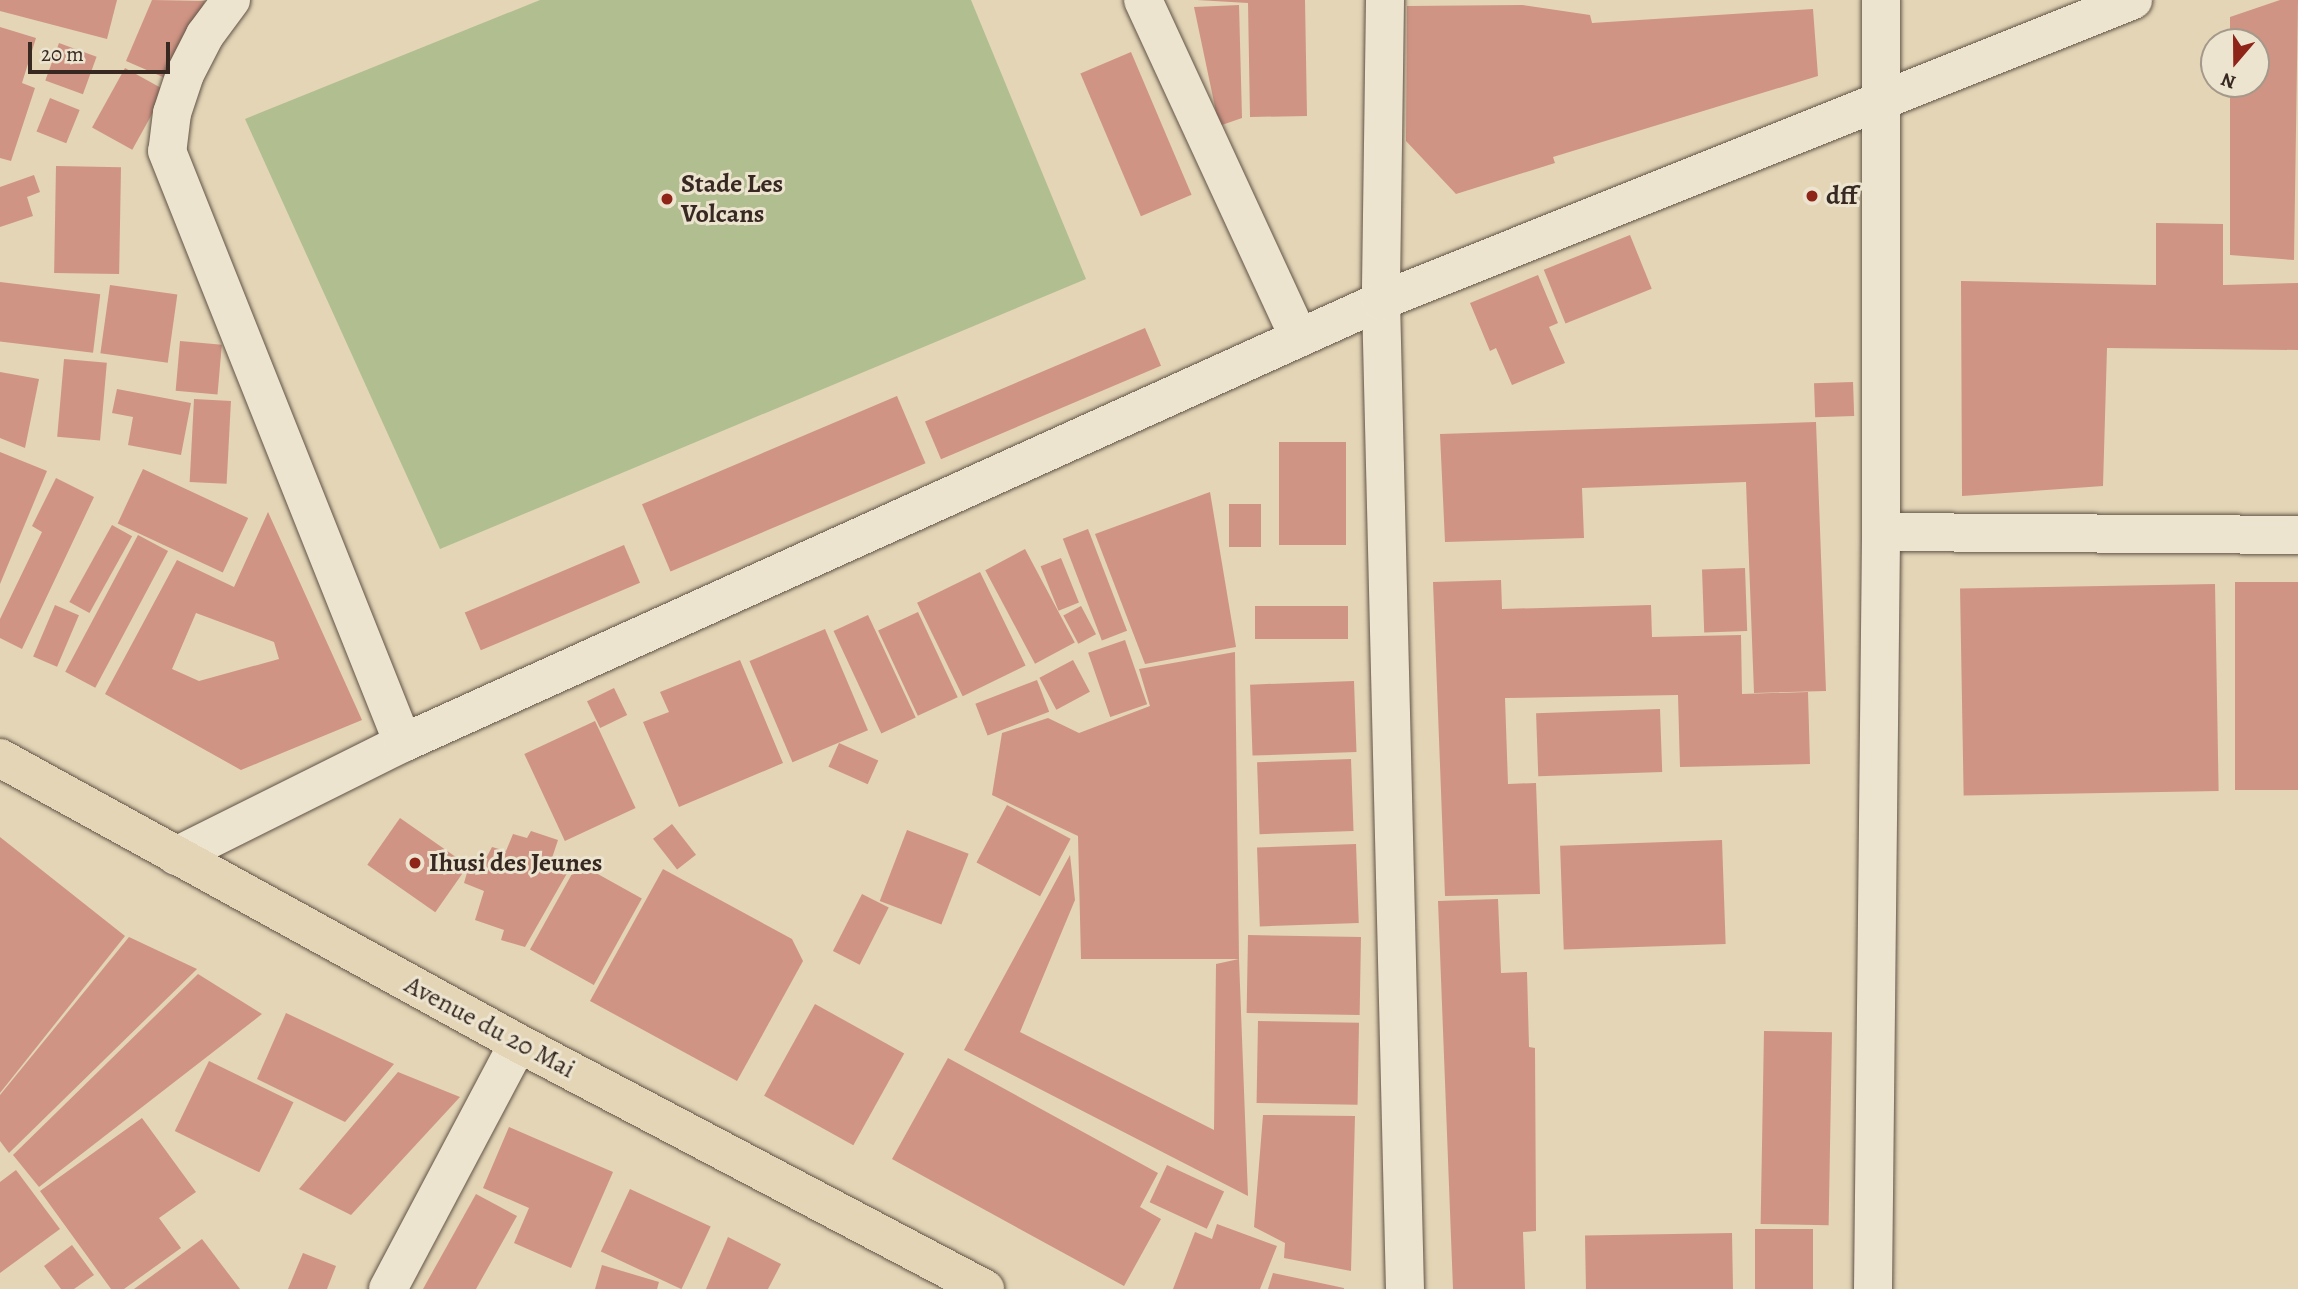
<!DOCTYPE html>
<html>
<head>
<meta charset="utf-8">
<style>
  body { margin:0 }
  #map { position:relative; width:2298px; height:1289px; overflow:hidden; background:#e3d5b6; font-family:Alegreya,serif }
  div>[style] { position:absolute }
  .green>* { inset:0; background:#b0be90 }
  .building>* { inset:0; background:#d09484; transform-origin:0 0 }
  .roads { filter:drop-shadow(0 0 2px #625447) drop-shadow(0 0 2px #625447) }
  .minor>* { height:38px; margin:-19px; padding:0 19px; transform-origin:19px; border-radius:19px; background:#ede4d0 }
  .tertiary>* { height:38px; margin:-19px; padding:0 19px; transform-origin:19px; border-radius:19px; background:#ede4d0 }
  .trunk>* { height:38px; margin:-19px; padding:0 19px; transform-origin:19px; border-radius:19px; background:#e3d5b6 }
  .dots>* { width:19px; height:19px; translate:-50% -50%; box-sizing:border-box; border:4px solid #ede4d0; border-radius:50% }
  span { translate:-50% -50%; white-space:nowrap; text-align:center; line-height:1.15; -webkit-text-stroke:6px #ede4d0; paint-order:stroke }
  .poi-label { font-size:26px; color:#372922; font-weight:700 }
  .left { translate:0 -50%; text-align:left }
  .street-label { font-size:26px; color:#372922 }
  .north { position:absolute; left:2200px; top:28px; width:70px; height:70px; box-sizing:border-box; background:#ede4d0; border:2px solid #a4998a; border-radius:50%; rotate:200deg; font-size:19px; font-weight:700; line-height:28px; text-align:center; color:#372922 }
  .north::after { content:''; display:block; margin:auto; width:24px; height:32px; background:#8f2418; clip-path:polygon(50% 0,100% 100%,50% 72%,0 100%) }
  .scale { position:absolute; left:28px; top:42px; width:142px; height:32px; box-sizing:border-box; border:4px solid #372922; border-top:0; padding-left:9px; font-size:21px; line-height:24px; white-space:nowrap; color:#372922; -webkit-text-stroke:5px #ede4d0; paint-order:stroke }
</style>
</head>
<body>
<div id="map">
  <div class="green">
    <div style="clip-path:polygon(540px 0,971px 0,1086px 279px,440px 549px,245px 119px)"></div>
  </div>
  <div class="building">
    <div style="clip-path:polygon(0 0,117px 0,107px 39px,0 11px)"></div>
    <div style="clip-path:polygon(152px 0,205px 1px,172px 81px,126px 61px)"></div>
    <div style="clip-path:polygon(1197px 0,1305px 0,1307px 116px,1250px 117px,1248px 3px)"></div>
    <div style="clip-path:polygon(2280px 0,2298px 0,2294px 260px,2230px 255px,2230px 84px,2256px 84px,2256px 42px,2230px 42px,2230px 17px)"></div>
    <div style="clip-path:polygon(1239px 5px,1242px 118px,1219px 126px,1194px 7px)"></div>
    <div style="clip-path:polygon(1522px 5px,1590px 15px,1592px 23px,1813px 9px,1818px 76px,1553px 157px,1555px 163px,1456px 194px,1406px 141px,1407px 6px)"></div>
    <div style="clip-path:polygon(0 27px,36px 38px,22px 83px,35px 88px,11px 161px,0 158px)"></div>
    <div style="left:59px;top:43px;width:40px;height:40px;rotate:20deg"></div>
    <div style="left:1131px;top:52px;width:155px;height:55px;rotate:67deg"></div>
    <div style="left:125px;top:68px;width:46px;height:68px;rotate:29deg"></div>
    <div style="left:50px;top:98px;width:32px;height:36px;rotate:22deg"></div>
    <div style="left:56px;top:166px;width:65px;height:107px;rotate:1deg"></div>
    <div style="clip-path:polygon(34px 175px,40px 192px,27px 197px,33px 216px,0 227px,0 187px)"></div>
    <div style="clip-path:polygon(2156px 223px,2223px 224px,2223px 285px,2298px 283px,2298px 350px,2107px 348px,2103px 486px,1962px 496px,1961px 281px,2156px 285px)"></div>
    <div style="left:1630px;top:235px;width:58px;height:93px;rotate:68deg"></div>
    <div style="clip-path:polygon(1538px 275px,1558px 323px,1549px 327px,1565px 363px,1512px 385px,1496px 348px,1490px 351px,1470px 303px)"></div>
    <div style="left:0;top:282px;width:101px;height:59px;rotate:7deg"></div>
    <div style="left:110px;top:285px;width:68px;height:69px;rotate:8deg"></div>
    <div style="left:1145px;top:328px;width:41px;height:239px;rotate:67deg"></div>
    <div style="left:180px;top:341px;width:42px;height:50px;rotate:5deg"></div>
    <div style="left:64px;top:359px;width:43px;height:78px;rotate:5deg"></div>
    <div style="clip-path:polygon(0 372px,39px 379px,25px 448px,0 438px)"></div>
    <div style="left:1853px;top:382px;width:34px;height:39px;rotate:88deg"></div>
    <div style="clip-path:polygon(117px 389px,191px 403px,181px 455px,128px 445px,133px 417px,112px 413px)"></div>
    <div style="left:897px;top:396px;width:73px;height:277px;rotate:67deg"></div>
    <div style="left:194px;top:399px;width:37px;height:83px;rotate:3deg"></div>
    <div style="clip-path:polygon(1816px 422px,1826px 691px,1754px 693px,1746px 482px,1582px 488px,1584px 538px,1445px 542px,1440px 434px)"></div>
    <div style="left:1279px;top:442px;width:67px;height:103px"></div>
    <div style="clip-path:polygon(0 452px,47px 471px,0 584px)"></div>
    <div style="left:143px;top:469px;width:116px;height:60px;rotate:25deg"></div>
    <div style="clip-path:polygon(56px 478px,94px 497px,22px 649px,0 638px,0 619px,42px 532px,32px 526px)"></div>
    <div style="clip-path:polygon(1210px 492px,1236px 647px,1145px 664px,1095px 534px)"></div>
    <div style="left:1229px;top:504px;width:32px;height:43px"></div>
    <div style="clip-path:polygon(evenodd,268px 512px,362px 720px,241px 770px,105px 694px,177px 560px,234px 587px,268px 512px,196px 613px,274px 642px,279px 659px,199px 681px,172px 669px,196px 613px)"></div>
    <div style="left:112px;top:525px;width:23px;height:88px;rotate:29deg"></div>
    <div style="left:1088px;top:529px;width:109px;height:27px;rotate:69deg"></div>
    <div style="left:138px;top:535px;width:34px;height:155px;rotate:28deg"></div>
    <div style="left:624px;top:545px;width:41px;height:173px;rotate:67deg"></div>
    <div style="left:1025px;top:549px;width:106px;height:45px;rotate:62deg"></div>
    <div style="left:1061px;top:558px;width:48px;height:22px;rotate:68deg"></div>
    <div style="left:1745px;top:568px;width:63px;height:43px;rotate:88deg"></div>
    <div style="left:980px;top:572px;width:104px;height:70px;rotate:64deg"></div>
    <div style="clip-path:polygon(1501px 580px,1502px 609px,1651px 605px,1652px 637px,1741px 635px,1742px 694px,1808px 692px,1810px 764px,1680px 767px,1678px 695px,1505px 698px,1508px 784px,1536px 783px,1540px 894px,1445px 896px,1433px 582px)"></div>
    <div style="left:2235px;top:582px;width:63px;height:208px"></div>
    <div style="left:2215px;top:584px;width:207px;height:255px;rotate:89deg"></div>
    <div style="left:55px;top:605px;width:26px;height:56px;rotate:23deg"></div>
    <div style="left:1081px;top:606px;width:32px;height:20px;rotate:62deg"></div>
    <div style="left:1255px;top:606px;width:93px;height:33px"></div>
    <div style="left:918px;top:612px;width:94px;height:44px;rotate:65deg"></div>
    <div style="left:868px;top:615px;width:113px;height:38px;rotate:65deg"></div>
    <div style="left:825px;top:629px;width:110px;height:82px;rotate:67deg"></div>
    <div style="left:1125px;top:640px;width:68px;height:39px;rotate:71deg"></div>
    <div style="clip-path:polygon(1235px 652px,1239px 959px,1081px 959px,1078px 836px,992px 795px,1002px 733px,1048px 718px,1079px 733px,1150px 706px,1139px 669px)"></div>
    <div style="clip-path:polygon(740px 660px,783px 763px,679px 807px,643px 722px,669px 712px,660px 692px)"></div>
    <div style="left:1073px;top:660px;width:36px;height:38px;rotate:62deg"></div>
    <div style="left:1037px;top:680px;width:34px;height:66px;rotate:69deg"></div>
    <div style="left:1354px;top:681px;width:71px;height:104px;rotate:88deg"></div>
    <div style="left:614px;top:688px;width:30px;height:30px;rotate:64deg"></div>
    <div style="left:1660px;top:709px;width:63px;height:124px;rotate:88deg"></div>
    <div style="left:595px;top:721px;width:96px;height:78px;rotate:65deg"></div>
    <div style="left:839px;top:743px;width:43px;height:26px;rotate:24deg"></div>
    <div style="left:1351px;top:759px;width:72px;height:94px;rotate:88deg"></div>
    <div style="left:1007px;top:805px;width:72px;height:65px;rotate:28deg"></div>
    <div style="left:400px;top:818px;width:83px;height:57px;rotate:35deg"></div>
    <div style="left:672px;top:824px;width:39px;height:24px;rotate:52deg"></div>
    <div style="left:907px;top:830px;width:66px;height:76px;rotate:21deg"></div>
    <div style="clip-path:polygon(531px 831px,558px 840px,551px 861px,570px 868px,525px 947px,501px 940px,504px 930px,475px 920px,484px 891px,464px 883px,471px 859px,483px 864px,492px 847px,506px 851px,513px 834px,527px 838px)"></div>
    <div style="clip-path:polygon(0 837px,125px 936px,0 1093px)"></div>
    <div style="left:1722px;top:840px;width:104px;height:162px;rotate:88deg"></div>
    <div style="left:1356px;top:844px;width:79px;height:99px;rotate:88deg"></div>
    <div style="clip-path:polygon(1070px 855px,1075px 900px,1020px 1032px,1214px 1130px,1216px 964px,1239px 959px,1248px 1196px,964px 1050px)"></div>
    <div style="left:578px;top:863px;width:73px;height:99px;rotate:29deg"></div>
    <div style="clip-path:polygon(663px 869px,792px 939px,803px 961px,737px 1081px,590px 1001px)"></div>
    <div style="left:862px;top:894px;width:30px;height:64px;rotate:27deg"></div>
    <div style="clip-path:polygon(1498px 899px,1501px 973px,1527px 972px,1529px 1047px,1535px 1048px,1536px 1231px,1523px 1232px,1525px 1289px,1453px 1289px,1438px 901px)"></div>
    <div style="left:1248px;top:935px;width:113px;height:78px;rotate:1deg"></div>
    <div style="clip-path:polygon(129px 937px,197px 969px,9px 1153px,0 1141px,0 1095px)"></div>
    <div style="clip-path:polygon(198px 974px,262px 1014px,39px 1187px,13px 1155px)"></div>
    <div style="left:815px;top:1004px;width:102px;height:105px;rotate:29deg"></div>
    <div style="clip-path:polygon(286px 1013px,394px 1064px,345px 1122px,257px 1079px)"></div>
    <div style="left:1258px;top:1021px;width:101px;height:82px;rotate:1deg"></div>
    <div style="left:1764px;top:1031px;width:68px;height:193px;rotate:1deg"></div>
    <div style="clip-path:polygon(948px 1058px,1158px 1173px,1140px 1207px,1161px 1219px,1124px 1286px,892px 1159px)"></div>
    <div style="left:209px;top:1061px;width:94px;height:78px;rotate:26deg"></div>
    <div style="clip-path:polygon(398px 1072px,460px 1097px,351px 1215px,299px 1189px)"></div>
    <div style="clip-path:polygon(1263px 1115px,1355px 1116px,1351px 1271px,1284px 1258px,1285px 1243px,1254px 1227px)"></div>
    <div style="clip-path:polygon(142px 1118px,196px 1192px,159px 1218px,181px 1248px,124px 1289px,111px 1289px,40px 1191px)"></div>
    <div style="clip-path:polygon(509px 1127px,613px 1172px,571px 1268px,514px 1243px,529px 1208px,483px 1188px)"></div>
    <div style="left:1167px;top:1165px;width:63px;height:41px;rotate:25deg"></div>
    <div style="clip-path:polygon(16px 1170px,60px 1229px,0 1273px,0 1182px)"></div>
    <div style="left:630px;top:1189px;width:89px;height:69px;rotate:25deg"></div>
    <div style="clip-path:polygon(476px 1194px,517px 1216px,476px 1289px,423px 1289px)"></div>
    <div style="clip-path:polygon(1217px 1224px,1277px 1246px,1260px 1289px,1173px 1289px,1195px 1232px,1212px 1239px)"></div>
    <div style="left:1755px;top:1229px;width:58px;height:60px"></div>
    <div style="left:1732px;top:1233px;width:56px;height:147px;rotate:89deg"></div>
    <div style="clip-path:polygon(728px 1237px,781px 1264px,768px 1289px,706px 1289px)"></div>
    <div style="clip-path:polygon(202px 1239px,240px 1289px,134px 1289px)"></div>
    <div style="clip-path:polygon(72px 1245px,94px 1275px,74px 1289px,61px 1289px,44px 1266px)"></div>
    <div style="clip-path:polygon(303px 1253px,336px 1266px,327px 1289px,288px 1289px)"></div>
    <div style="clip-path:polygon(602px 1265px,659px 1282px,657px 1289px,595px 1289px)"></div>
    <div style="clip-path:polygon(1273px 1273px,1344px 1288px,1344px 1289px,1268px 1289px)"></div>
  </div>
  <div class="roads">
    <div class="minor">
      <div style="left:231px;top:0;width:44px;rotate:126.6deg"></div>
      <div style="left:205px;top:35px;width:44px;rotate:117.1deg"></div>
      <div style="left:185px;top:74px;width:41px;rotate:108.4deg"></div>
      <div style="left:172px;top:113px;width:38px;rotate:97deg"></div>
      <div style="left:167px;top:151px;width:637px;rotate:68.27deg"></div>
      <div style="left:1143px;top:0;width:372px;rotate:65.2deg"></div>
      <div style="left:1385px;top:0;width:301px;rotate:90.8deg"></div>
      <div style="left:1381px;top:301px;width:988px;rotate:88.61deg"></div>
      <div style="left:1881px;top:532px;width:417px;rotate:0.4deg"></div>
      <div style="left:388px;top:1289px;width:278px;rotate:-62.1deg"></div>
    </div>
    <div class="tertiary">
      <div style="left:176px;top:856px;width:254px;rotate:-26.5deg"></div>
      <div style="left:403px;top:743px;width:1073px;rotate:-24.32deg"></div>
      <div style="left:1381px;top:301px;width:810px;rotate:-21.81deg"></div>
      <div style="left:1873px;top:1289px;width:757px;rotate:-89.39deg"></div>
      <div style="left:1881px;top:532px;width:532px;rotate:-90deg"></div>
    </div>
    <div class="trunk">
      <div style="left:0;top:758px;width:591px;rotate:28.82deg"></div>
      <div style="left:518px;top:1043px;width:528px;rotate:27.78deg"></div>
    </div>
  </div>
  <div class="dots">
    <div style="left:1812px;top:196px;background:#8f2418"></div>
    <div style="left:667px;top:199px;background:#8f2418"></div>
    <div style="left:415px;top:863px;background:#8f2418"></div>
  </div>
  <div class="poi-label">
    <span class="left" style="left:681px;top:199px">Stade Les<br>Volcans</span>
    <span class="left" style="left:1826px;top:196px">dff</span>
    <span class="left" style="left:429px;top:863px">Ihusi des Jeunes</span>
  </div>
  <div class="street-label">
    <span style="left:490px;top:1027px;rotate:28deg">Avenue du 20 Mai</span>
  </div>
  <div class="north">N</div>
  <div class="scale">20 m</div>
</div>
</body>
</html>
